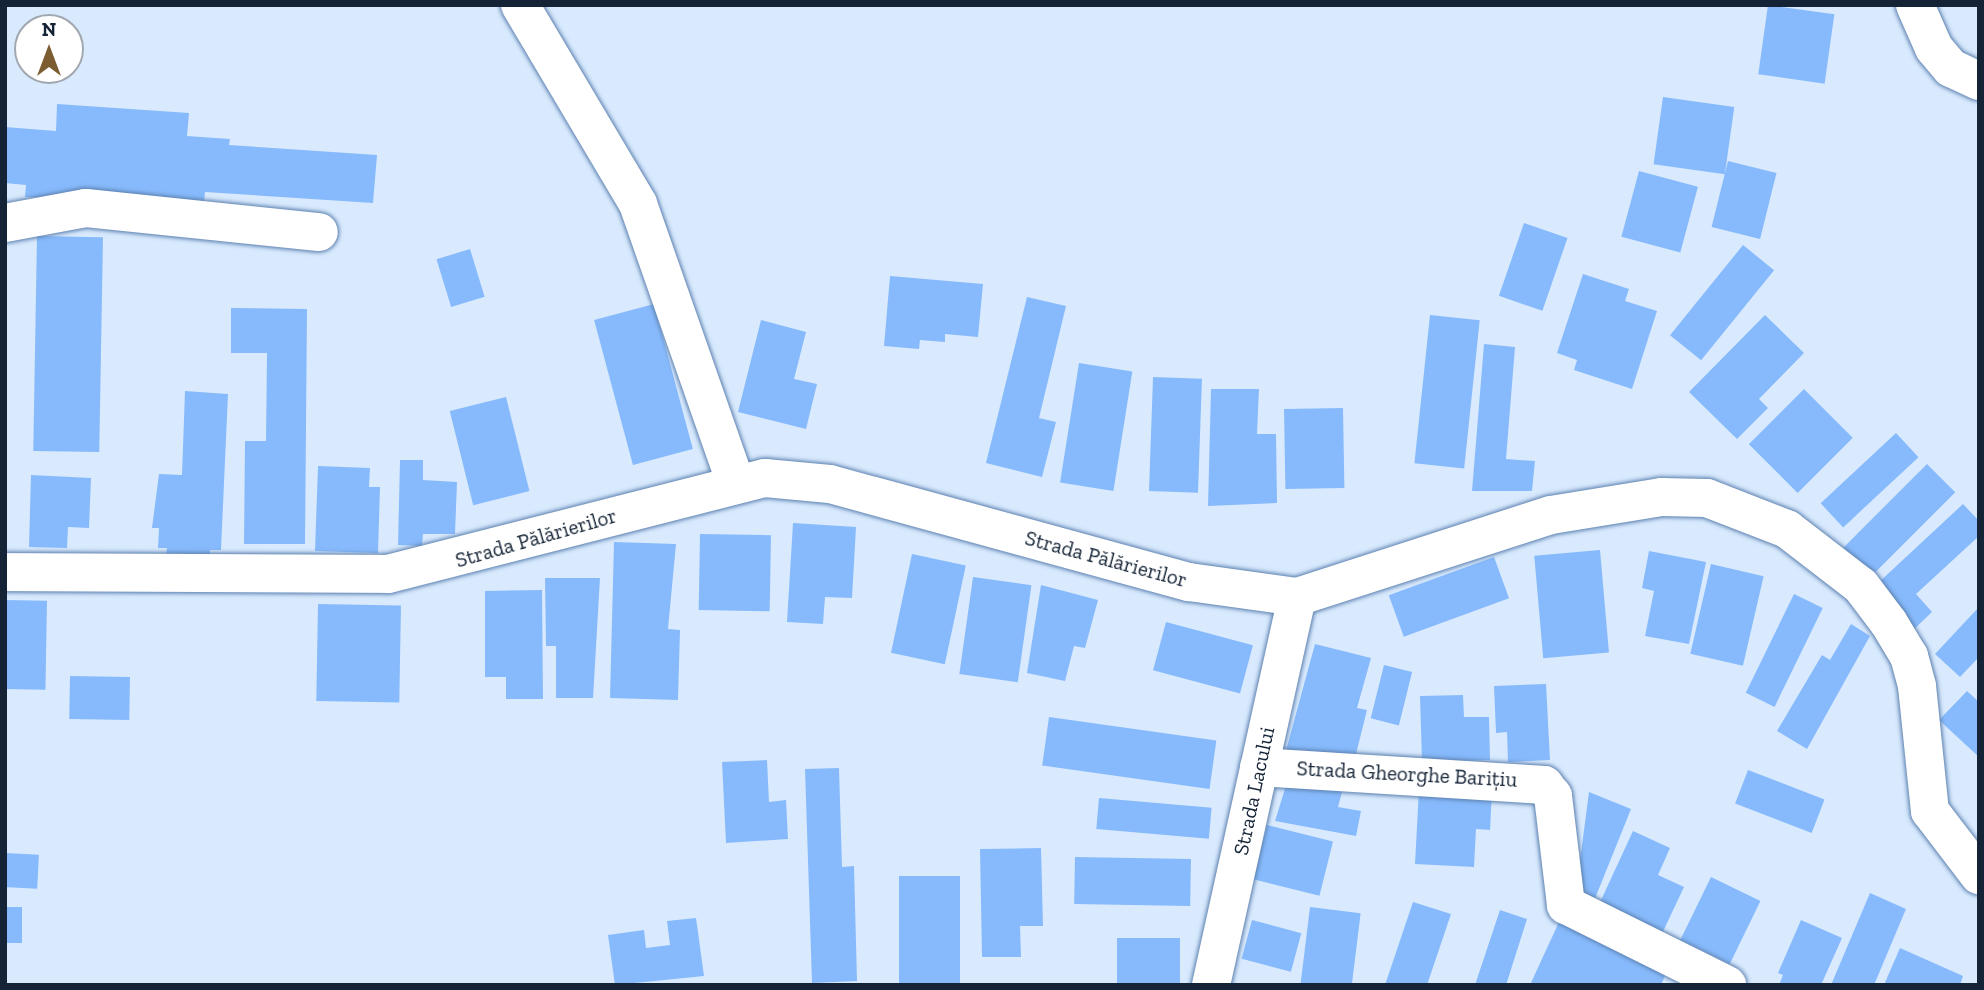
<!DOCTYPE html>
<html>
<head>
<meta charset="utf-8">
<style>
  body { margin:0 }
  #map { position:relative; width:1984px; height:990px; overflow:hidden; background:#d9eafe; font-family:"Zilla Slab",serif }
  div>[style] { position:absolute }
  .building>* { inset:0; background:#87bafc; transform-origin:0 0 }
  .roads { filter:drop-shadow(0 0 2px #5c81b0) drop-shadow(0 0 2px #5c81b0) }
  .minor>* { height:38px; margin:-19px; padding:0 19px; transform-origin:19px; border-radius:19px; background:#fff }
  span { translate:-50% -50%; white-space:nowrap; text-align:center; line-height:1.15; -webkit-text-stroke:5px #fff; paint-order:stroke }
  .street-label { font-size:21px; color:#142336 }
  .frame { position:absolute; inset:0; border:7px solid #142336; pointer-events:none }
  .north { position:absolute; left:14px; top:14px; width:70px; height:70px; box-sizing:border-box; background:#fff; border:2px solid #a1a7af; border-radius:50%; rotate:0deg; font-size:19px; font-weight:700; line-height:28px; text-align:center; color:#142336 }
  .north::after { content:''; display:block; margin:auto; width:24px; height:32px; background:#7b5d31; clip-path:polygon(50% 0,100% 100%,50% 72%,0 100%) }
</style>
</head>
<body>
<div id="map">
  <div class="building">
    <div style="left:1768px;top:5px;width:67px;height:70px;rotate:8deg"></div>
    <div style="left:1663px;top:97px;width:72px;height:68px;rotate:8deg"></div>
    <div style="clip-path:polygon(57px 104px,189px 113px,187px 136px,230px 139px,229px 145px,377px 155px,373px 203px,205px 192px,204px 202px,25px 197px,26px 185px,5px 183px,5px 127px,56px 131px)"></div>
    <div style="left:1728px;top:161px;width:50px;height:68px;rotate:14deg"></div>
    <div style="left:1639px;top:171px;width:61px;height:68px;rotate:15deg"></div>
    <div style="left:1524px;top:223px;width:46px;height:77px;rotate:19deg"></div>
    <div style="left:37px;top:236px;width:66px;height:215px;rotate:1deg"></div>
    <div style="left:1743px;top:245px;width:40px;height:116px;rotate:39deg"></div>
    <div style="left:470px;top:249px;width:50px;height:35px;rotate:73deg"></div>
    <div style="clip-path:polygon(1583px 274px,1629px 289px,1625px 301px,1657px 311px,1632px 389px,1574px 370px,1577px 360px,1557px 353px)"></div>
    <div style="clip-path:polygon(890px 276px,983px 284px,978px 337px,945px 334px,945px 342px,920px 340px,919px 349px,884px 346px)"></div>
    <div style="clip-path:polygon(1027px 297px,1066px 306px,1039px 418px,1056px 422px,1042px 477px,986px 463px)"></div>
    <div style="left:654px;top:304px;width:150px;height:62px;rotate:75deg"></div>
    <div style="clip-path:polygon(231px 308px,307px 309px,305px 544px,244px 544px,245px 441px,266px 441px,267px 353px,231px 353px)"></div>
    <div style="left:1430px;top:315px;width:50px;height:149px;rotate:6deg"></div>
    <div style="clip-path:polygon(1765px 315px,1804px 353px,1759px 399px,1768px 408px,1737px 439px,1689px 392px)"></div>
    <div style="clip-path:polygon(761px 320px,806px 332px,794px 379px,817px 384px,806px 429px,738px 412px)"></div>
    <div style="clip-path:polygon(1484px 344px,1515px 347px,1506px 459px,1535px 461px,1532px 491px,1472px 491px)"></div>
    <div style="left:1079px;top:363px;width:54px;height:121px;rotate:9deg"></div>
    <div style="left:1153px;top:377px;width:49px;height:114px;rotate:2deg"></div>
    <div style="clip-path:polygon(1211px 389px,1259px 389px,1257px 434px,1276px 434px,1277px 503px,1208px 506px)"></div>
    <div style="left:1804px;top:389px;width:69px;height:78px;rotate:45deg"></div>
    <div style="clip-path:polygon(185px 391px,228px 394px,221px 550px,210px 550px,210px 558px,166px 556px,167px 548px,158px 548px,159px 528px,152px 528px,159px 474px,182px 475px)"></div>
    <div style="left:506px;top:397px;width:97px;height:58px;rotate:76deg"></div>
    <div style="left:1343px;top:408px;width:80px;height:59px;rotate:89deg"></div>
    <div style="left:1896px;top:433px;width:33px;height:103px;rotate:47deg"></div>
    <div style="clip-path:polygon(400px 460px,423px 460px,423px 480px,457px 482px,455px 534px,423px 534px,422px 546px,398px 545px)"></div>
    <div style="left:1927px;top:464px;width:40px;height:118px;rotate:45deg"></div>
    <div style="clip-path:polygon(318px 466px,370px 468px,369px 487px,380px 487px,378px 553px,315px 551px)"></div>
    <div style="clip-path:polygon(31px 475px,91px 478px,89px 528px,68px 527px,67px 548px,29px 547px)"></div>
    <div style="clip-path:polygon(1963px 504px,1979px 521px,1979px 536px,1916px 594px,1932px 612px,1911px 632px,1877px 584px)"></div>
    <div style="clip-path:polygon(793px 523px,856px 527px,852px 598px,825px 597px,823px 624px,787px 622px)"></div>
    <div style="left:700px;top:534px;width:71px;height:76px;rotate:1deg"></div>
    <div style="clip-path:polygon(614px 542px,676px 544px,668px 629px,680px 630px,678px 700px,610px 698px)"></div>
    <div style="left:1600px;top:550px;width:103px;height:66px;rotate:85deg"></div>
    <div style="clip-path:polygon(1649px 551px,1706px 562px,1689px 644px,1645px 636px,1654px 591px,1642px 588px)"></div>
    <div style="left:912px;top:554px;width:55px;height:101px;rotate:12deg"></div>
    <div style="left:1494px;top:557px;width:44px;height:112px;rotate:70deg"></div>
    <div style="left:1711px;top:564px;width:54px;height:92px;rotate:13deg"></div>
    <div style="left:973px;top:577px;width:59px;height:98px;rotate:8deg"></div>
    <div style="clip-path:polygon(545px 578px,600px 578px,593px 698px,556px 698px,556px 646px,546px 646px)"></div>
    <div style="clip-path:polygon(1041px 585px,1098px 600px,1085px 648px,1074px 646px,1065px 681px,1027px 673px)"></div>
    <div style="clip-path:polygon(542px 590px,543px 699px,506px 699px,506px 677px,485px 677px,485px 591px)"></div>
    <div style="left:1794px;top:594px;width:32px;height:110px;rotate:26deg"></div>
    <div style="left:5px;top:600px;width:42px;height:89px;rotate:1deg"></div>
    <div style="left:318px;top:604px;width:83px;height:97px;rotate:1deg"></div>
    <div style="clip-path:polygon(1979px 607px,1979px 657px,1960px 677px,1935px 654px)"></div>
    <div style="left:1166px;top:622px;width:90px;height:50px;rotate:15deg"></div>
    <div style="clip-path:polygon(1851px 624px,1870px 636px,1807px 749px,1777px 731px,1822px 655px,1830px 660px)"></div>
    <div style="clip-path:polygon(1315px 644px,1371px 658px,1357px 708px,1367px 710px,1354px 762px,1284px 758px)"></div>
    <div style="left:1384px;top:665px;width:29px;height:55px;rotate:14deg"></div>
    <div style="left:70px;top:676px;width:60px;height:43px;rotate:1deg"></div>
    <div style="clip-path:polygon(1546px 684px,1550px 760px,1508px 762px,1507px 732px,1496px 733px,1494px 686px)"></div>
    <div style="clip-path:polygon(1967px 691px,1979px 702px,1979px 757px,1939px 720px)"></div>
    <div style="clip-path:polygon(1463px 695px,1464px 717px,1489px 717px,1490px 760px,1422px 762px,1420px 696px)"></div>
    <div style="left:1049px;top:717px;width:169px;height:49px;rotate:8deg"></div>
    <div style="clip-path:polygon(767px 760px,769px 802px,786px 800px,788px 839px,726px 843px,722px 762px)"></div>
    <div style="clip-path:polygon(839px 768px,842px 867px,854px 866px,857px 981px,812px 983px,805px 769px)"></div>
    <div style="left:1748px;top:770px;width:82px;height:36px;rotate:21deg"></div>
    <div style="clip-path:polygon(1288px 779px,1343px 788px,1338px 807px,1361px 811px,1356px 836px,1275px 821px)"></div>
    <div style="clip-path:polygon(1419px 788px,1492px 791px,1490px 830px,1476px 829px,1474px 867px,1415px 864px)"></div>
    <div style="clip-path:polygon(1589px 792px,1631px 809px,1592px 906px,1575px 899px)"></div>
    <div style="left:1099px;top:798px;width:113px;height:31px;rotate:5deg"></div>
    <div style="left:1267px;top:825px;width:68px;height:56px;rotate:14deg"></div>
    <div style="clip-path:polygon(1633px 831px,1670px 848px,1658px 875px,1684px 887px,1659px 940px,1596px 911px)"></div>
    <div style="clip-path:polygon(1041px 848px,1043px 926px,1020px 926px,1021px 957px,982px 957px,980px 849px)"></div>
    <div style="left:5px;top:853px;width:34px;height:34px;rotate:3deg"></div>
    <div style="left:1075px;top:857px;width:116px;height:47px;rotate:1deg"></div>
    <div style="left:899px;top:876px;width:61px;height:109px"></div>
    <div style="left:1711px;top:877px;width:55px;height:70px;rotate:26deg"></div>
    <div style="clip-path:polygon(1870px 893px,1906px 909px,1874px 985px,1831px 985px)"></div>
    <div style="clip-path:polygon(1413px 902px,1451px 914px,1427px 985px,1385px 985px)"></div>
    <div style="left:5px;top:907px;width:17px;height:36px"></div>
    <div style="left:1310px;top:907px;width:51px;height:79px;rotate:7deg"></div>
    <div style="clip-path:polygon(1500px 910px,1527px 919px,1506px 985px,1475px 985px)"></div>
    <div style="clip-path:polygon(696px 918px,704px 976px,615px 985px,608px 935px,644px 930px,646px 948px,670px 945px,667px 921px)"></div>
    <div style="left:1252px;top:920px;width:51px;height:40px;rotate:15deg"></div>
    <div style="clip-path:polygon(1801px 920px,1842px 938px,1821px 985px,1779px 985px,1783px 975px,1778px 973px)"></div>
    <div style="clip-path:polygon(1559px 922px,1667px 971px,1661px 985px,1530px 985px)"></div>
    <div style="left:1117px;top:938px;width:63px;height:47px"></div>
    <div style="clip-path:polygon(1900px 948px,1963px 976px,1960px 985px,1884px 985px)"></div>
  </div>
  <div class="roads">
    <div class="minor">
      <div style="left:520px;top:5px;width:231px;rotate:59.3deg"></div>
      <div style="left:638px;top:204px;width:293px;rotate:70.7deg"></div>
      <div style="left:1915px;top:5px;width:47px;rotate:66.2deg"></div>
      <div style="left:1934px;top:48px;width:26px;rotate:50deg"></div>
      <div style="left:1951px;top:68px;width:31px;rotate:25deg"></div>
      <div style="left:5px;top:223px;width:82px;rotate:-10.5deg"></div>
      <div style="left:86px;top:208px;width:234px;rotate:5.9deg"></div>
      <div style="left:5px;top:572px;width:383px;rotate:0.3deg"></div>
      <div style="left:388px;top:574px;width:389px;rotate:-14.3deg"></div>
      <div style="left:765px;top:478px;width:65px;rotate:5.3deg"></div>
      <div style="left:830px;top:484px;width:372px;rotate:15.3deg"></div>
      <div style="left:1189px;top:582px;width:109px;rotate:7.9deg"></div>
      <div style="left:1297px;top:597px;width:267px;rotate:-17.9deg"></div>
      <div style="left:1551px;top:515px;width:112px;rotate:-9.2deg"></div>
      <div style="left:1662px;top:497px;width:45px;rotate:1.3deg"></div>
      <div style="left:1707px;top:498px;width:86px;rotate:21.2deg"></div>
      <div style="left:1787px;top:529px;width:93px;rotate:37.6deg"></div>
      <div style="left:1861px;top:586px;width:46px;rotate:52.9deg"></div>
      <div style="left:1889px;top:623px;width:39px;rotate:59deg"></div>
      <div style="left:1909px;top:656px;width:31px;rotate:75deg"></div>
      <div style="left:1917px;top:686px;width:126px;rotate:84.1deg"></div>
      <div style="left:1930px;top:811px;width:81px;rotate:52.6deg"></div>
      <div style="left:1259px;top:767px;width:286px;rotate:3.6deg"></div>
      <div style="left:1544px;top:785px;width:14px;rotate:51deg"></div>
      <div style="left:1553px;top:796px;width:110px;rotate:83.2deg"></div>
      <div style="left:1566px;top:905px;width:180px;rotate:26.4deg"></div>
      <div style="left:1211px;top:985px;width:397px;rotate:-77.5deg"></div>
    </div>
  </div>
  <div class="street-label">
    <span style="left:536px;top:538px;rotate:-16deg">Strada Pălărierilor</span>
    <span style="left:1106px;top:559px;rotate:15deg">Strada Pălărierilor</span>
    <span style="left:1407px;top:774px;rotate:3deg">Strada Gheorghe Barițiu</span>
    <span style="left:1254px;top:791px;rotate:-78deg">Strada Lacului</span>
  </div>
  <div class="frame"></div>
  <div class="north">N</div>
</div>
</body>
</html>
